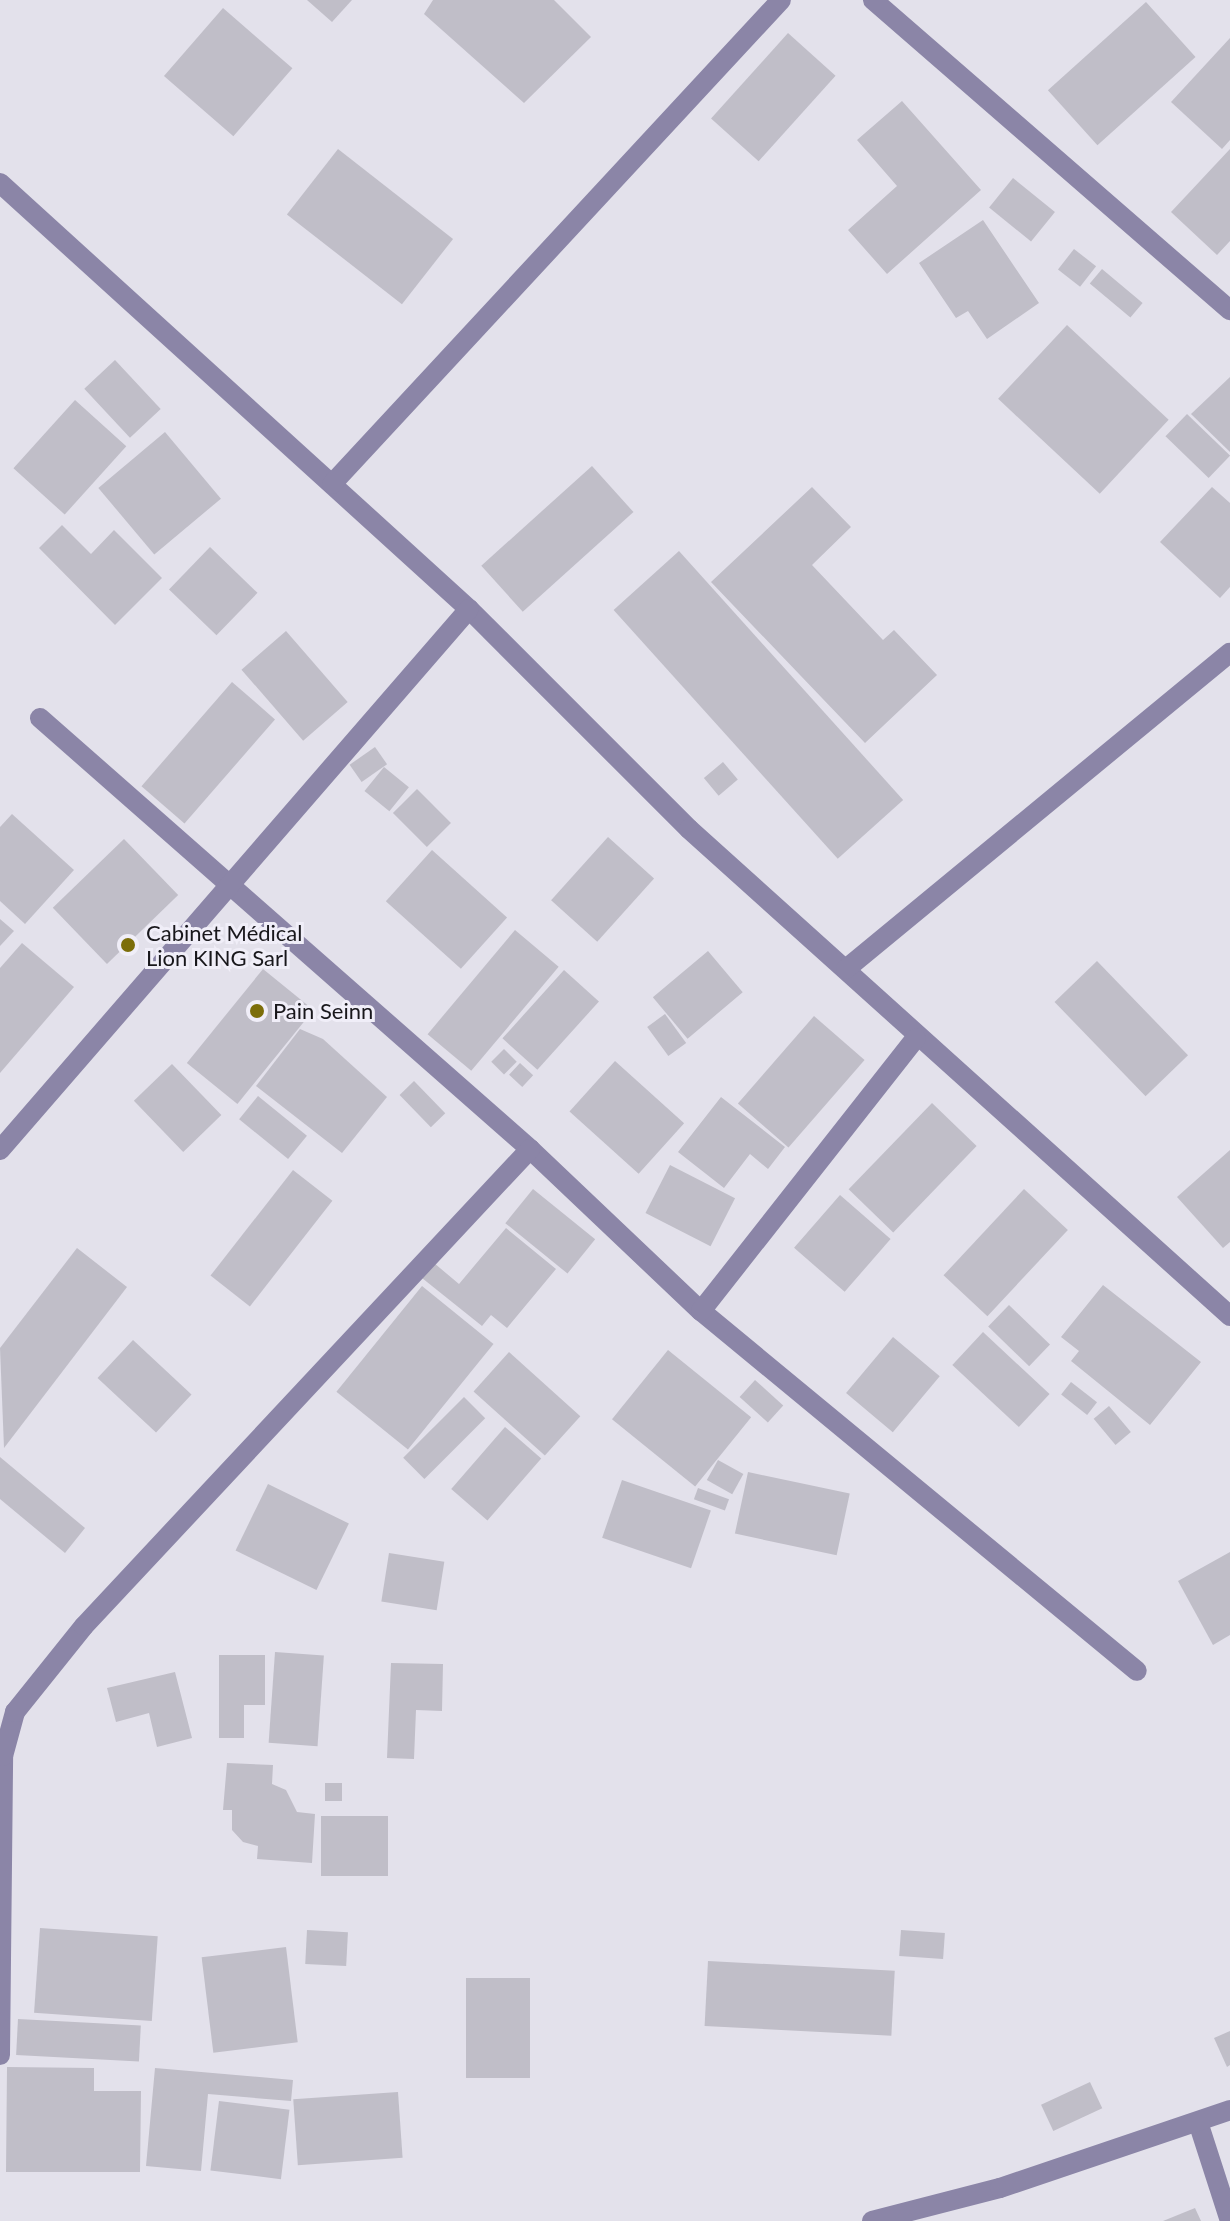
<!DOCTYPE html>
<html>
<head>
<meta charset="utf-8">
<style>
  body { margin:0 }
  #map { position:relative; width:1230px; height:2221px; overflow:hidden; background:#e3e1eb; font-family:Lato,sans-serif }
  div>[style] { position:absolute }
  .building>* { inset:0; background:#c0bec8; transform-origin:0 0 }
  .street>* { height:20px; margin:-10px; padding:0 10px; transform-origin:10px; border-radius:10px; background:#8b85a7 }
  .dots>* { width:22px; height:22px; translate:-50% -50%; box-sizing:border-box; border:4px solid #f0eef8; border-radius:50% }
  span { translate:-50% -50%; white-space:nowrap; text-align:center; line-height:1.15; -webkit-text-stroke:6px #f0eef8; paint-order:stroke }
  .poi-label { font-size:22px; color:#18171b }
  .left { translate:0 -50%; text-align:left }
</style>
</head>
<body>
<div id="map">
  <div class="building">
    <div style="clip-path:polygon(307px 0,352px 0,332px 22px)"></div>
    <div style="clip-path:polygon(433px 0,554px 0,591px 37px,524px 103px,424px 14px)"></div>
    <div style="left:1146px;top:2px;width:74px;height:132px;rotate:48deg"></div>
    <div style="left:223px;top:8px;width:92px;height:90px;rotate:41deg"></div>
    <div style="left:788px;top:33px;width:64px;height:115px;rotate:42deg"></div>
    <div style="clip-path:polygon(1230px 38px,1230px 140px,1222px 149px,1171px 102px)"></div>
    <div style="clip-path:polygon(902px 101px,981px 190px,887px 274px,848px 230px,897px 186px,857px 140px)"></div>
    <div style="left:338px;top:149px;width:146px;height:83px;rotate:38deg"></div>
    <div style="clip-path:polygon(1230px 149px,1230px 241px,1217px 255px,1171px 212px)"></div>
    <div style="left:1013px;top:178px;width:54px;height:38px;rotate:39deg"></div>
    <div style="clip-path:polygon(983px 220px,1039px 303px,987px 339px,968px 311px,956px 318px,919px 263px)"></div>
    <div style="left:1074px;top:249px;width:28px;height:26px;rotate:38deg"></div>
    <div style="left:1102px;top:269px;width:53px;height:19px;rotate:40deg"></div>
    <div style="left:1067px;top:325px;width:139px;height:101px;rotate:43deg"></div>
    <div style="left:115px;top:360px;width:67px;height:42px;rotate:47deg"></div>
    <div style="clip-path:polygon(1230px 377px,1230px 452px,1191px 414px)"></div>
    <div style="left:75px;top:400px;width:69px;height:92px;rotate:42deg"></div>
    <div style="left:1187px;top:414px;width:60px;height:31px;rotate:44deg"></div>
    <div style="left:165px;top:432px;width:87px;height:87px;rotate:50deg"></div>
    <div style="left:592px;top:466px;width:62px;height:149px;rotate:48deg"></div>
    <div style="clip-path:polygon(812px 487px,851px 527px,812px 565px,883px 640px,894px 630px,937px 675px,865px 743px,711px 582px)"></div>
    <div style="clip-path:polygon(1212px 487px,1230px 503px,1230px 587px,1220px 598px,1160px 542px)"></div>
    <div style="clip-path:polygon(62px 525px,91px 554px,114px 530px,162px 578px,115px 625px,39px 548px)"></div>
    <div style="left:210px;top:547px;width:66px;height:59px;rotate:44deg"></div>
    <div style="left:679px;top:551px;width:335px;height:88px;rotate:48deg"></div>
    <div style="left:286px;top:631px;width:94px;height:59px;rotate:49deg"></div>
    <div style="left:232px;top:682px;width:57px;height:138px;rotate:41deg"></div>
    <div style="left:375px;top:747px;width:21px;height:31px;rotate:55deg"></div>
    <div style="left:723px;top:762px;width:23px;height:25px;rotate:50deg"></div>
    <div style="left:384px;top:767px;width:32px;height:31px;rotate:39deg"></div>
    <div style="left:417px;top:789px;width:48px;height:34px;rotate:45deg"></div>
    <div style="clip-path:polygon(12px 814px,74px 870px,25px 924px,0 901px,0 827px)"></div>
    <div style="left:608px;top:837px;width:62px;height:85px;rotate:42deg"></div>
    <div style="left:124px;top:839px;width:78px;height:99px;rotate:46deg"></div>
    <div style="left:432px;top:850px;width:101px;height:69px;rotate:42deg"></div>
    <div style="clip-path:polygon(0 919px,14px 931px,0 946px)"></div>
    <div style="left:515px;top:930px;width:57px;height:136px;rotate:40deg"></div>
    <div style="clip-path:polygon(22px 943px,74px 987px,0 1073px,0 968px)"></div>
    <div style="left:708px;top:951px;width:54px;height:72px;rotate:50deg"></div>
    <div style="left:1097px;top:961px;width:131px;height:59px;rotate:46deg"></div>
    <div style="left:263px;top:969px;width:65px;height:121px;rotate:39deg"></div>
    <div style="left:564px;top:970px;width:47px;height:92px;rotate:42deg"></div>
    <div style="left:665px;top:1014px;width:36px;height:22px;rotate:54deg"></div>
    <div style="left:814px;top:1016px;width:67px;height:116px;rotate:41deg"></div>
    <div style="clip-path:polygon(300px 1029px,323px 1039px,387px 1097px,342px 1153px,256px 1086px)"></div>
    <div style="left:504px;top:1049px;width:18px;height:18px;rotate:45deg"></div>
    <div style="left:615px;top:1061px;width:93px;height:68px;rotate:42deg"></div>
    <div style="left:520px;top:1063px;width:18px;height:16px;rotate:43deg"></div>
    <div style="left:172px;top:1064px;width:71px;height:53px;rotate:46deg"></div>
    <div style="left:414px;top:1081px;width:45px;height:20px;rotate:46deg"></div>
    <div style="left:258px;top:1096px;width:63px;height:30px;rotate:39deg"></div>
    <div style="clip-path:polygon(721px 1097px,785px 1147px,768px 1169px,750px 1154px,724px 1188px,678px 1152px)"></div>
    <div style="left:932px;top:1103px;width:62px;height:120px;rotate:44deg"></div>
    <div style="clip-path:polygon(1230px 1150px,1230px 1242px,1223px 1248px,1177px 1197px)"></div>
    <div style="left:670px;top:1165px;width:73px;height:54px;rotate:27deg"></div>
    <div style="left:293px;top:1170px;width:50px;height:134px;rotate:38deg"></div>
    <div style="left:533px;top:1189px;width:80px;height:44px;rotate:39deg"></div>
    <div style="left:1024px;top:1189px;width:60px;height:118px;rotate:43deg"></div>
    <div style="left:840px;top:1195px;width:67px;height:70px;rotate:41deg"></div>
    <div style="clip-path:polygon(506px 1228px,556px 1269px,507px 1328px,491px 1315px,482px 1326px,422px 1278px,434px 1263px,459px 1284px)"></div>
    <div style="clip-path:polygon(77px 1248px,127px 1287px,4px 1448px,0 1348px)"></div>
    <div style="clip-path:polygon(1103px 1285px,1201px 1362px,1150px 1425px,1071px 1361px,1079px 1351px,1061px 1337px)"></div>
    <div style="left:422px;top:1286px;width:92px;height:136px;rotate:39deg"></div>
    <div style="left:1009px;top:1305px;width:57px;height:30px;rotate:44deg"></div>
    <div style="left:983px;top:1332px;width:91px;height:45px;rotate:43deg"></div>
    <div style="left:893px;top:1337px;width:61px;height:73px;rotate:40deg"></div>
    <div style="left:133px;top:1340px;width:80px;height:52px;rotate:43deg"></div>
    <div style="left:668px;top:1350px;width:107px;height:89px;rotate:39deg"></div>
    <div style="left:509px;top:1352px;width:96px;height:53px;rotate:42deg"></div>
    <div style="left:755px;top:1380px;width:38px;height:23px;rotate:42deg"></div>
    <div style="left:1071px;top:1382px;width:33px;height:16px;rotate:38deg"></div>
    <div style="left:464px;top:1397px;width:30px;height:86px;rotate:45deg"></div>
    <div style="left:1109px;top:1406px;width:34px;height:20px;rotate:50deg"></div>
    <div style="left:505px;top:1427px;width:48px;height:82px;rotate:41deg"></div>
    <div style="clip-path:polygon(0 1457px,85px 1528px,65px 1553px,0 1499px)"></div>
    <div style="left:718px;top:1460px;width:29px;height:23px;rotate:29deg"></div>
    <div style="left:748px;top:1472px;width:104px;height:63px;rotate:12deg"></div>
    <div style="left:622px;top:1480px;width:94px;height:61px;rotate:19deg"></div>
    <div style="left:268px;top:1484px;width:90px;height:74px;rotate:26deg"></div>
    <div style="left:698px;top:1488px;width:33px;height:12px;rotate:20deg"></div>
    <div style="clip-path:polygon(1230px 1552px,1230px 1635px,1213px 1645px,1178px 1581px)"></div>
    <div style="left:389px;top:1553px;width:56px;height:49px;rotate:9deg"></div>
    <div style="left:275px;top:1652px;width:49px;height:91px;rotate:4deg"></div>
    <div style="clip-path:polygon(219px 1655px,265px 1655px,265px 1705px,244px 1705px,244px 1738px,219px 1738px)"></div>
    <div style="clip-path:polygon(391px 1663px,443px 1664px,442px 1711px,416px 1710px,414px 1759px,387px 1758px)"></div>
    <div style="clip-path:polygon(175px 1672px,192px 1738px,157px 1747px,149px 1713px,116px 1722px,107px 1688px)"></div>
    <div style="clip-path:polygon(227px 1763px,273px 1765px,272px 1784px,286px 1790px,297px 1812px,315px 1814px,312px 1863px,257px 1859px,258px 1846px,243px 1842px,232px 1830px,232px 1810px,223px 1810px)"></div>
    <div style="left:325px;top:1783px;width:17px;height:18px"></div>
    <div style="left:321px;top:1816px;width:67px;height:60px"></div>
    <div style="left:40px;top:1928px;width:118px;height:85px;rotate:4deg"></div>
    <div style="left:307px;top:1930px;width:41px;height:34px;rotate:3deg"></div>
    <div style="left:901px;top:1930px;width:44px;height:26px;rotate:4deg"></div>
    <div style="left:286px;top:1947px;width:96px;height:85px;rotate:83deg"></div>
    <div style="left:708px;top:1961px;width:187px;height:65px;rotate:3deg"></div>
    <div style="left:466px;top:1978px;width:64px;height:100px"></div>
    <div style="left:18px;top:2019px;width:123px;height:36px;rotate:3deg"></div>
    <div style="clip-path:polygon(1230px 2031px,1230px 2065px,1227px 2067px,1214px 2038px)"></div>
    <div style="clip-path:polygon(7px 2067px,94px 2068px,94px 2091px,141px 2091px,140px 2172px,6px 2172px)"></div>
    <div style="clip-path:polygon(155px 2068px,293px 2080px,291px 2101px,208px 2094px,201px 2171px,146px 2166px)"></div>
    <div style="left:1090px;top:2082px;width:29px;height:54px;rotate:65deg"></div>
    <div style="left:398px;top:2092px;width:66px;height:105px;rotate:86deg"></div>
    <div style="left:219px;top:2101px;width:71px;height:70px;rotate:7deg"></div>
    <div style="clip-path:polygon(1195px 2208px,1201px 2221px,1163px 2221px)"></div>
  </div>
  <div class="street">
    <div style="left:873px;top:0;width:473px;rotate:41deg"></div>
    <div style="left:0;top:183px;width:634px;rotate:42.25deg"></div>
    <div style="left:469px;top:609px;width:311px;rotate:45deg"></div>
    <div style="left:689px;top:829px;width:728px;rotate:41.99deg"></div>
    <div style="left:332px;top:484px;width:660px;rotate:-47.15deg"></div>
    <div style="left:40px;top:718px;width:653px;rotate:41.33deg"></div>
    <div style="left:530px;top:1149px;width:236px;rotate:43.5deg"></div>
    <div style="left:701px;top:1311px;width:565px;rotate:39.55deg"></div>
    <div style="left:846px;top:969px;width:497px;rotate:-39.5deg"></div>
    <div style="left:0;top:1150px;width:716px;rotate:-49.08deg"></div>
    <div style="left:701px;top:1311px;width:347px;rotate:-51.8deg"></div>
    <div style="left:0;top:2055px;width:299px;rotate:-89.4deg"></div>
    <div style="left:3px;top:1756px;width:46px;rotate:-74.7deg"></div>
    <div style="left:15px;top:1712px;width:110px;rotate:-51.3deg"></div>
    <div style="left:84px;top:1626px;width:653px;rotate:-46.92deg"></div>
    <div style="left:1198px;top:2122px;width:104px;rotate:72.1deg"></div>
    <div style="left:872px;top:2221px;width:132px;rotate:-14.5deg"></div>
    <div style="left:1000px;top:2188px;width:243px;rotate:-18.7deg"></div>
  </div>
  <div class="dots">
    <div style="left:128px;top:945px;background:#7c6e0a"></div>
    <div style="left:257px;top:1011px;background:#7c6e0a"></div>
  </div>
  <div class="poi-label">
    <span class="left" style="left:146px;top:945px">Cabinet Médical<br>Lion KING Sarl</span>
    <span class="left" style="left:273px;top:1011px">Pain Seinn</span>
  </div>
</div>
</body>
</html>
